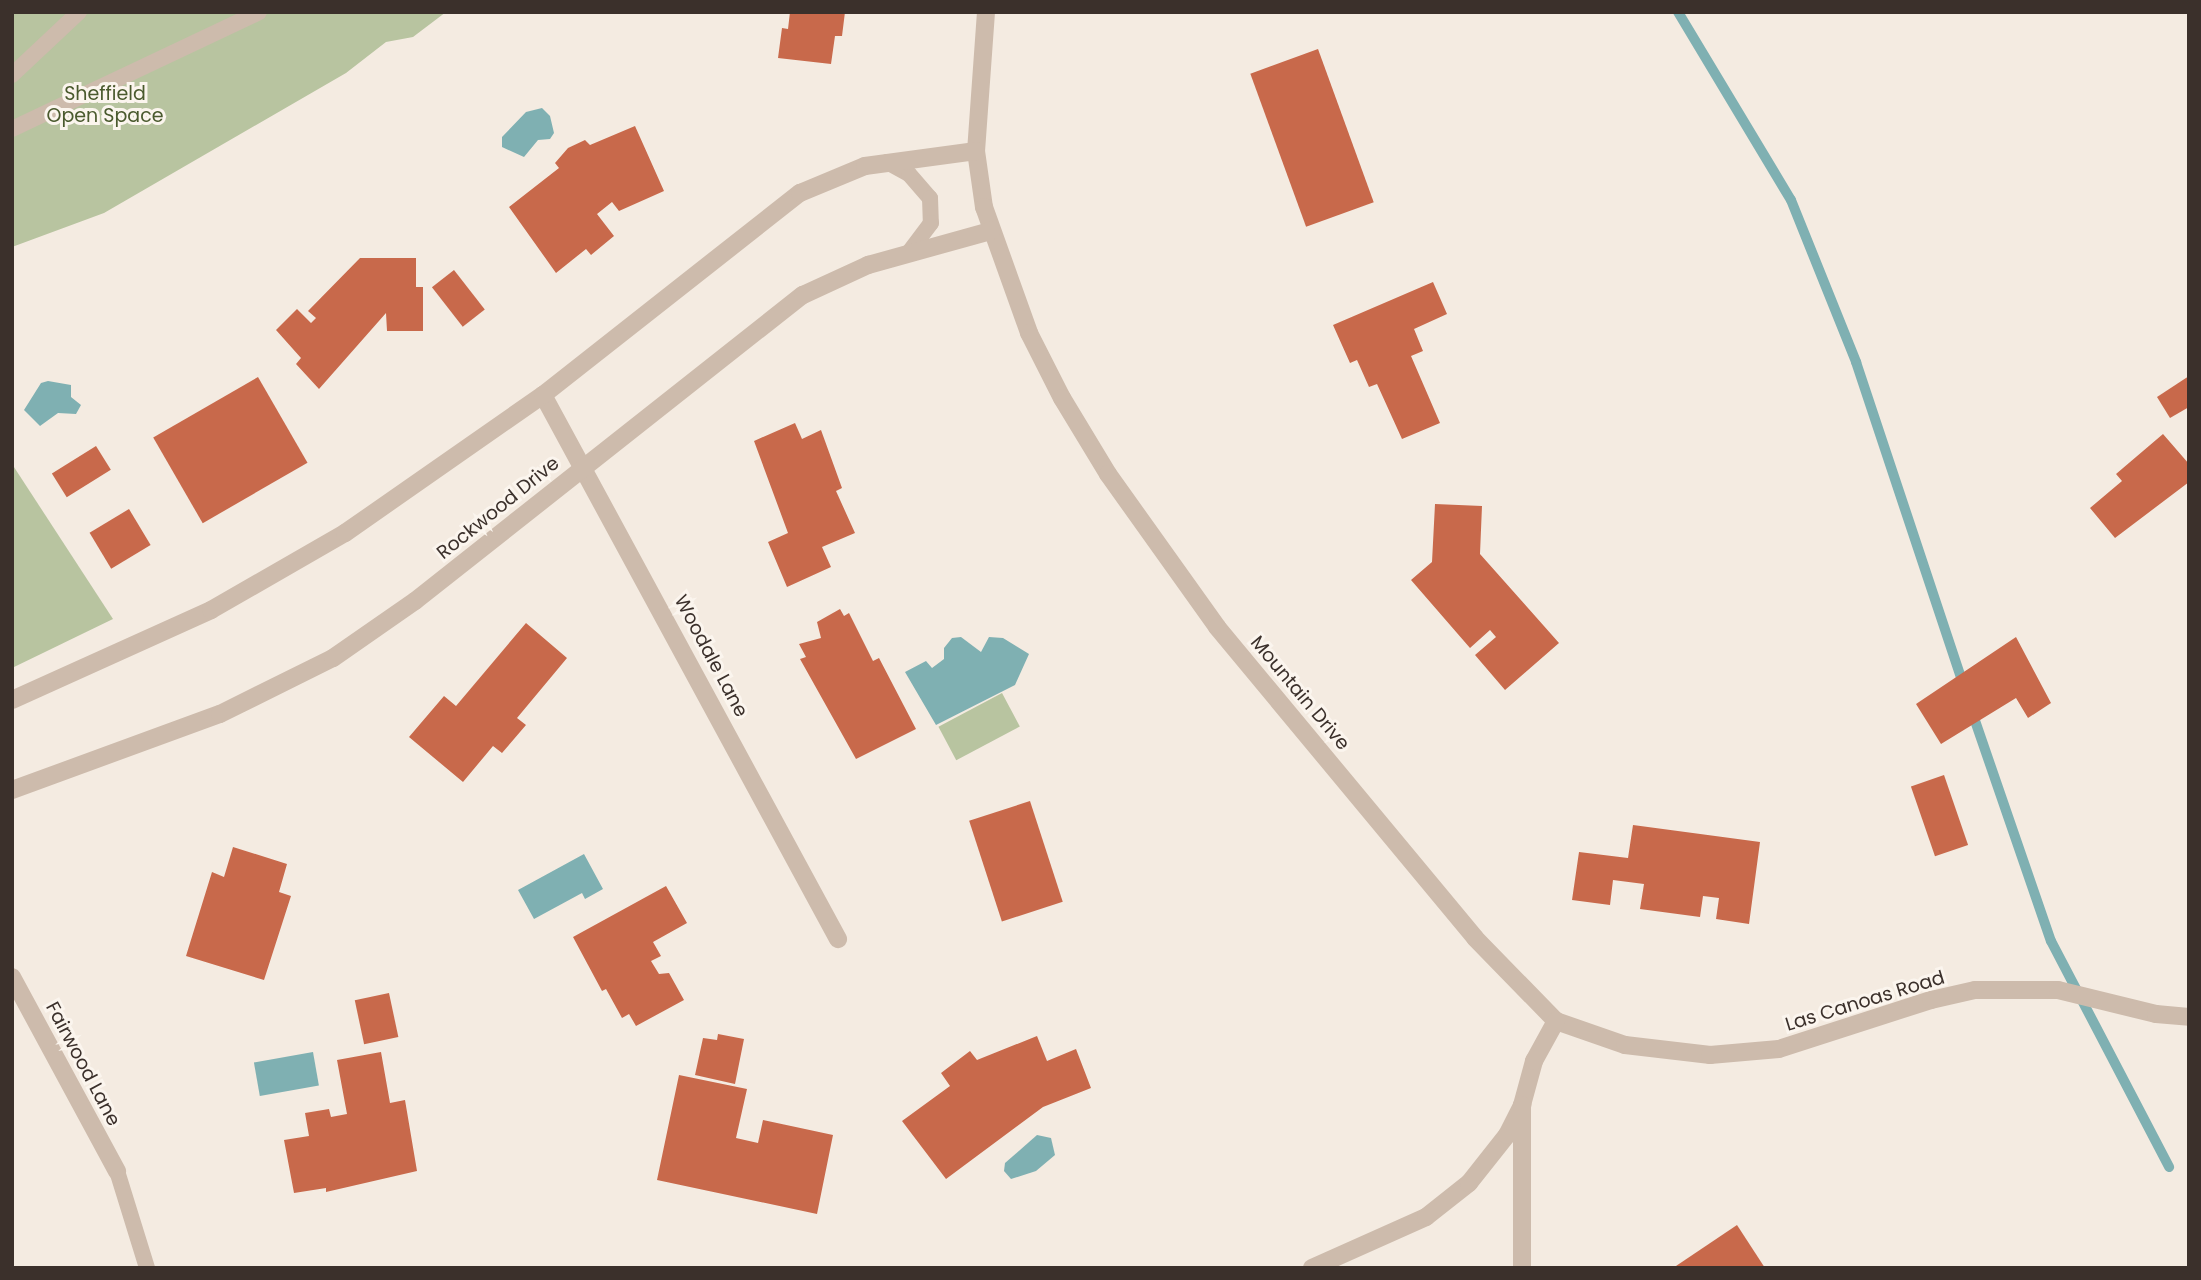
<!DOCTYPE html>
<html>
<head>
<meta charset="utf-8">
<style>
  body { margin:0 }
  #map { position:relative; width:2201px; height:1280px; overflow:hidden; background:#f4ebe1; font-family:Poppins,sans-serif }
  div>[style] { position:absolute }
  .green>* { inset:0; background:#b8c4a0; transform-origin:0 0 }
  .water>* { inset:0; background:#7fb0b2; transform-origin:0 0 }
  .stream>* { height:10px; margin:-5px; padding:0 5px; transform-origin:5px; border-radius:5px; background:#7fb0b2 }
  .building>* { inset:0; background:#c8694b; transform-origin:0 0 }
  .lane>* { height:16px; margin:-8px; padding:0 8px; transform-origin:8px; border-radius:8px; background:#cdbbac }
  .street>* { height:18px; margin:-9px; padding:0 9px; transform-origin:9px; border-radius:9px; background:#cdbbac }
  span { translate:-50% -50%; white-space:nowrap; text-align:center; line-height:1.15; -webkit-text-stroke:6px #fbf5ee; paint-order:stroke }
  .park-label { font-size:19px; color:#4a5a2e }
  .street-label { font-size:19px; color:#3b302b }
  .frame { position:absolute; inset:0; border:14px solid #3b302b; pointer-events:none }
</style>
</head>
<body>
<div id="map">
  <div class="green">
    <div style="clip-path:polygon(12px 12px,446px 12px,413px 37px,386px 42px,346px 73px,104px 213px,12px 247px)"></div>
    <div style="clip-path:polygon(12px 464px,113px 619px,12px 668px)"></div>
    <div style="left:1002px;top:693px;width:38px;height:72px;rotate:62deg"></div>
  </div>
  <div class="water">
    <div style="clip-path:polygon(542px 108px,550px 116px,554px 133px,550px 139px,538px 140px,524px 157px,502px 147px,502px 137px,526px 112px)"></div>
    <div style="clip-path:polygon(48px 381px,71px 385px,71px 397px,81px 405px,76px 414px,58px 413px,40px 426px,24px 410px,41px 383px)"></div>
    <div style="clip-path:polygon(961px 637px,981px 652px,989px 637px,1003px 638px,1029px 654px,1015px 685px,936px 725px,905px 672px,926px 661px,932px 668px,944px 659px,944px 648px,952px 638px)"></div>
    <div style="clip-path:polygon(584px 854px,603px 889px,585px 899px,582px 893px,534px 919px,518px 890px)"></div>
    <div style="left:313px;top:1052px;width:34px;height:60px;rotate:80deg"></div>
    <div style="clip-path:polygon(1037px 1135px,1051px 1138px,1055px 1155px,1036px 1171px,1011px 1179px,1004px 1171px,1005px 1163px)"></div>
  </div>
  <div class="stream">
    <div style="left:1678px;top:12px;width:219px;rotate:59deg"></div>
    <div style="left:1791px;top:200px;width:175px;rotate:68.1deg"></div>
    <div style="left:1856px;top:362px;width:342px;rotate:71.6deg"></div>
    <div style="left:1971px;top:709px;width:245px;rotate:71deg"></div>
    <div style="left:2051px;top:941px;width:255px;rotate:62.4deg"></div>
  </div>
  <div class="building">
    <div style="clip-path:polygon(790px 12px,845px 12px,842px 36px,835px 36px,831px 64px,778px 58px,782px 28px,788px 29px)"></div>
    <div style="left:1318px;top:49px;width:163px;height:72px;rotate:70deg"></div>
    <div style="clip-path:polygon(635px 126px,664px 191px,619px 211px,612px 202px,597px 214px,614px 236px,591px 255px,586px 249px,556px 273px,509px 207px,559px 168px,555px 163px,568px 148px,585px 140px,590px 145px)"></div>
    <div style="clip-path:polygon(360px 258px,416px 258px,416px 287px,423px 287px,423px 331px,387px 331px,386px 313px,319px 389px,296px 364px,301px 358px,276px 330px,297px 309px,311px 323px,316px 318px,308px 311px)"></div>
    <div style="left:454px;top:270px;width:50px;height:28px;rotate:52deg"></div>
    <div style="clip-path:polygon(1433px 282px,1447px 314px,1414px 329px,1423px 351px,1411px 356px,1440px 423px,1402px 439px,1377px 384px,1369px 387px,1357px 360px,1350px 363px,1333px 325px)"></div>
    <div style="clip-path:polygon(2189px 376px,2189px 407px,2170px 418px,2157px 397px)"></div>
    <div style="left:258px;top:377px;width:99px;height:121px;rotate:60deg"></div>
    <div style="clip-path:polygon(795px 423px,802px 439px,821px 430px,842px 488px,836px 491px,855px 533px,822px 547px,831px 567px,787px 587px,768px 542px,788px 533px,754px 441px)"></div>
    <div style="clip-path:polygon(2163px 434px,2189px 464px,2189px 482px,2115px 538px,2090px 508px,2122px 481px,2116px 474px)"></div>
    <div style="left:96px;top:446px;width:28px;height:52px;rotate:58deg"></div>
    <div style="clip-path:polygon(1435px 504px,1482px 506px,1480px 554px,1559px 643px,1505px 690px,1475px 655px,1496px 637px,1490px 630px,1470px 648px,1411px 580px,1432px 562px)"></div>
    <div style="left:129px;top:509px;width:42px;height:46px;rotate:59deg"></div>
    <div style="clip-path:polygon(840px 609px,844px 616px,849px 613px,873px 661px,879px 658px,916px 729px,856px 759px,800px 659px,806px 657px,799px 644px,821px 638px,817px 622px)"></div>
    <div style="clip-path:polygon(526px 623px,567px 658px,517px 718px,526px 725px,502px 753px,493px 746px,463px 782px,409px 737px,444px 696px,456px 706px)"></div>
    <div style="clip-path:polygon(2016px 637px,2051px 703px,2028px 718px,2016px 698px,1941px 744px,1916px 704px)"></div>
    <div style="left:1944px;top:775px;width:74px;height:35px;rotate:71deg"></div>
    <div style="left:1030px;top:801px;width:106px;height:64px;rotate:72deg"></div>
    <div style="clip-path:polygon(1633px 825px,1760px 842px,1749px 924px,1716px 919px,1719px 898px,1703px 896px,1700px 917px,1640px 909px,1644px 884px,1613px 880px,1610px 905px,1572px 900px,1579px 852px,1628px 858px)"></div>
    <div style="clip-path:polygon(233px 847px,287px 864px,279px 892px,291px 896px,264px 980px,186px 956px,212px 872px,224px 877px)"></div>
    <div style="clip-path:polygon(666px 886px,687px 923px,653px 942px,661px 956px,651px 961px,659px 974px,669px 973px,684px 1000px,636px 1026px,629px 1014px,622px 1018px,606px 989px,602px 991px,573px 937px)"></div>
    <div style="left:389px;top:993px;width:45px;height:35px;rotate:78deg"></div>
    <div style="clip-path:polygon(718px 1034px,744px 1039px,735px 1084px,695px 1075px,703px 1038px,717px 1040px)"></div>
    <div style="clip-path:polygon(1037px 1036px,1047px 1061px,1076px 1049px,1091px 1088px,1043px 1107px,946px 1179px,902px 1121px,950px 1086px,941px 1073px,970px 1051px,977px 1060px)"></div>
    <div style="clip-path:polygon(381px 1052px,390px 1103px,405px 1100px,417px 1171px,326px 1192px,326px 1188px,294px 1193px,284px 1140px,309px 1136px,305px 1113px,329px 1109px,331px 1117px,347px 1114px,337px 1060px)"></div>
    <div style="clip-path:polygon(679px 1075px,747px 1089px,736px 1138px,758px 1143px,763px 1120px,833px 1135px,817px 1214px,657px 1180px)"></div>
    <div style="clip-path:polygon(1737px 1225px,1765px 1268px,1673px 1268px)"></div>
  </div>
  <div class="lane">
    <div style="left:12px;top:75px;width:92px;rotate:-43.2deg"></div>
    <div style="left:12px;top:129px;width:273px;rotate:-25.3deg"></div>
    <div style="left:887px;top:162px;width:25px;rotate:29deg"></div>
    <div style="left:909px;top:174px;width:32px;rotate:49deg"></div>
    <div style="left:930px;top:198px;width:25px;rotate:88deg"></div>
    <div style="left:931px;top:223px;width:35px;rotate:127deg"></div>
    <div style="left:117px;top:1171px;width:102px;rotate:72.8deg"></div>
  </div>
  <div class="street">
    <div style="left:986px;top:12px;width:139px;rotate:94.1deg"></div>
    <div style="left:976px;top:151px;width:57px;rotate:81.9deg"></div>
    <div style="left:984px;top:207px;width:134px;rotate:70.3deg"></div>
    <div style="left:1029px;top:333px;width:73px;rotate:63.1deg"></div>
    <div style="left:1062px;top:398px;width:89px;rotate:58.8deg"></div>
    <div style="left:1108px;top:474px;width:188px;rotate:54.5deg"></div>
    <div style="left:1217px;top:627px;width:404px;rotate:50.3deg"></div>
    <div style="left:1475px;top:938px;width:116px;rotate:45.7deg"></div>
    <div style="left:1556px;top:1021px;width:73px;rotate:19.2deg"></div>
    <div style="left:1625px;top:1045px;width:86px;rotate:6.7deg"></div>
    <div style="left:1710px;top:1055px;width:69px;rotate:-5deg"></div>
    <div style="left:1779px;top:1049px;width:160px;rotate:-17.9deg"></div>
    <div style="left:1931px;top:1000px;width:45px;rotate:-12.8deg"></div>
    <div style="left:1975px;top:990px;width:83px"></div>
    <div style="left:2058px;top:990px;width:101px;rotate:13.8deg"></div>
    <div style="left:2156px;top:1014px;width:33px;rotate:5deg"></div>
    <div style="left:543px;top:395px;width:619px;rotate:61.53deg"></div>
    <div style="left:12px;top:700px;width:218px;rotate:-24.3deg"></div>
    <div style="left:211px;top:610px;width:155px;rotate:-29.9deg"></div>
    <div style="left:345px;top:533px;width:241px;rotate:-34.9deg"></div>
    <div style="left:543px;top:395px;width:327px;rotate:-38.2deg"></div>
    <div style="left:800px;top:193px;width:70px;rotate:-22.6deg"></div>
    <div style="left:865px;top:166px;width:112px;rotate:-7.7deg"></div>
    <div style="left:12px;top:790px;width:221px;rotate:-20.1deg"></div>
    <div style="left:220px;top:714px;width:126px;rotate:-26.4deg"></div>
    <div style="left:333px;top:658px;width:100px;rotate:-34.8deg"></div>
    <div style="left:415px;top:601px;width:494px;rotate:-38.3deg"></div>
    <div style="left:803px;top:295px;width:72px;rotate:-24.8deg"></div>
    <div style="left:868px;top:265px;width:128px;rotate:-15.5deg"></div>
    <div style="left:12px;top:977px;width:221px;rotate:61.6deg"></div>
    <div style="left:1312px;top:1268px;width:125px;rotate:-24.1deg"></div>
    <div style="left:1426px;top:1217px;width:55px;rotate:-38.3deg"></div>
    <div style="left:1469px;top:1183px;width:61px;rotate:-51.6deg"></div>
    <div style="left:1507px;top:1135px;width:34px;rotate:-63deg"></div>
    <div style="left:1522px;top:1105px;width:46px;rotate:-74.7deg"></div>
    <div style="left:1534px;top:1061px;width:46px;rotate:-61.2deg"></div>
    <div style="left:1522px;top:1268px;width:163px;rotate:-90deg"></div>
  </div>
  <div class="park-label">
    <span style="left:105px;top:105px">Sheffield<br>Open Space</span>
  </div>
  <div class="street-label">
    <span style="left:498px;top:508px;rotate:-39deg">Rockwood Drive</span>
    <span style="left:711px;top:656px;rotate:62deg">Woodale Lane</span>
    <span style="left:1300px;top:693px;rotate:50deg">Mountain Drive</span>
    <span style="left:1865px;top:1001px;rotate:-17deg">Las Canoas Road</span>
    <span style="left:83px;top:1064px;rotate:62deg">Fairwood Lane</span>
  </div>
  <div class="frame"></div>
</div>
</body>
</html>
